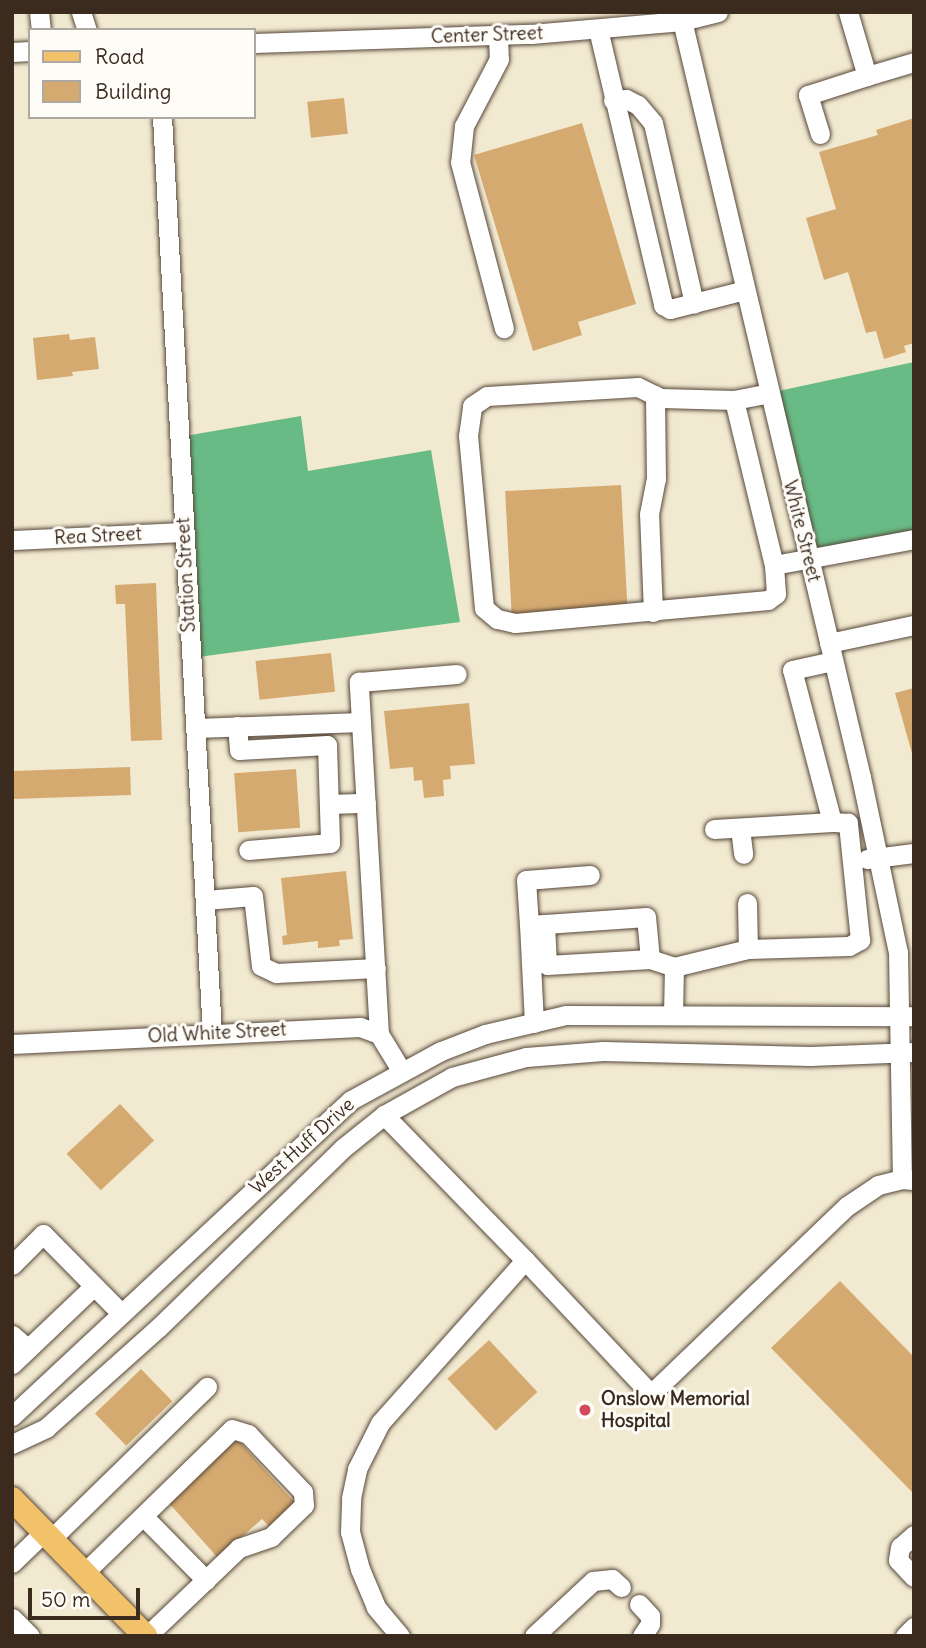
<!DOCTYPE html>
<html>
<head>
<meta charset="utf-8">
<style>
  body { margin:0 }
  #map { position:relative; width:926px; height:1648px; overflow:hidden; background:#f2e9d1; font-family:Delius,sans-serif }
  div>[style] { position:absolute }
  .forest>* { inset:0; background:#69bb86 }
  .building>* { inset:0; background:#d5aa71; transform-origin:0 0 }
  .roads { filter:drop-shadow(0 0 2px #564739) drop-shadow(0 0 2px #564739) }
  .minor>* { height:19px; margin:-9.5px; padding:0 9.5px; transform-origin:9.5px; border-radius:9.5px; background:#fff }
  .major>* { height:24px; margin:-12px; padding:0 12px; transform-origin:12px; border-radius:12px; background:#f2c26a }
  .dots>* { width:19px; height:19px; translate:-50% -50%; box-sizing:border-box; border:4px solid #fdfcf7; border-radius:50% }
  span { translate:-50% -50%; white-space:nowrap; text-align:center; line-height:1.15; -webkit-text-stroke:6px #fdfcf7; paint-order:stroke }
  .street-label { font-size:19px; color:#3b2a1e }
  .poi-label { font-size:19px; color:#3b2a1e; font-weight:700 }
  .left { translate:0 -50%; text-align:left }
  .frame { position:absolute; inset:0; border:14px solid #3b2a1e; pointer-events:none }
  .legend { position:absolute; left:28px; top:28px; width:228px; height:91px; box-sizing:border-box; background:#fdfcf7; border:2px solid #afa8a0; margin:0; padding:9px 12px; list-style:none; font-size:21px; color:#3b2a1e }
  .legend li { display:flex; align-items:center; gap:14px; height:35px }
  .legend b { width:35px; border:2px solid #afa8a0 }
  .scale { position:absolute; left:28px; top:1588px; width:112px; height:32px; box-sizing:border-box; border:4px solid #3b2a1e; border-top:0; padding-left:9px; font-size:21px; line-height:24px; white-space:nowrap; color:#3b2a1e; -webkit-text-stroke:5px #fdfcf7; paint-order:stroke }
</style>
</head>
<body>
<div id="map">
  <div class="forest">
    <div style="clip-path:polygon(914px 362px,914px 538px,808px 558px,769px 393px)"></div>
    <div style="clip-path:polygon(301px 416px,308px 471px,431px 450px,460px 622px,191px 658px,179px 437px)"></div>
  </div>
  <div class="building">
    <div style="left:344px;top:98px;width:36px;height:37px;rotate:84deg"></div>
    <div style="clip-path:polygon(914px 118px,914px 343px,904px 346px,906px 352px,884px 359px,876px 331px,866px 333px,848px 272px,824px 280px,806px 218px,836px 209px,819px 152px,878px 135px,876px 130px)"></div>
    <div style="clip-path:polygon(582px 123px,636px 304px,578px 322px,582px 335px,533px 351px,474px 155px)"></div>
    <div style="clip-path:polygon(69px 334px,70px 340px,95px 337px,99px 369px,72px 372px,73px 376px,37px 380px,33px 338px)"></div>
    <div style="left:621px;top:485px;width:126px;height:116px;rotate:87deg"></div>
    <div style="clip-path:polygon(156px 583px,162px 740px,131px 741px,125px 604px,116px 604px,115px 585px)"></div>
    <div style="left:331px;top:653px;width:39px;height:76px;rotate:84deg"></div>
    <div style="clip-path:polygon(914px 688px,914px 757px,913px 757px,895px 693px)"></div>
    <div style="clip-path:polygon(469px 703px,475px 764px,450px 766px,451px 779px,443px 780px,444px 796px,424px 798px,422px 780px,414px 781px,413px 767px,390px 769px,384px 711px)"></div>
    <div style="left:130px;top:767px;width:28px;height:118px;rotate:88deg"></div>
    <div style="left:296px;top:769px;width:59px;height:62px;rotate:86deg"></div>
    <div style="clip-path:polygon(346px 871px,353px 939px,339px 940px,340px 946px,318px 948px,318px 941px,283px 945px,282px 936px,287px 935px,281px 878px)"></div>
    <div style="left:120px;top:1104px;width:50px;height:73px;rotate:47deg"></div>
    <div style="clip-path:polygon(840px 1281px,914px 1357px,914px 1494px,771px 1348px)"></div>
    <div style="left:489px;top:1340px;width:71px;height:57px;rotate:47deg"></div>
    <div style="left:141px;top:1369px;width:45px;height:64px;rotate:46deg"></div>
    <div style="clip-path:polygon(237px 1439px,296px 1504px,270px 1527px,262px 1519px,218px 1558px,168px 1502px)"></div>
  </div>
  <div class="roads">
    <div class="minor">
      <div style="left:39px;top:12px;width:18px;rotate:84deg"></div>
      <div style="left:81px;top:12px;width:19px;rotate:72deg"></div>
      <div style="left:680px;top:12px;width:786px;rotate:76.69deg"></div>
      <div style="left:861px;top:777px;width:179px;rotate:78.1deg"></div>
      <div style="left:898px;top:952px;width:227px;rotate:89deg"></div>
      <div style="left:848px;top:12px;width:67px;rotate:73.5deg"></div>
      <div style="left:867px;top:76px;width:49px;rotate:-16.6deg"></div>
      <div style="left:598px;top:29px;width:284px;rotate:76.7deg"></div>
      <div style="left:663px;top:305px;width:8px;rotate:30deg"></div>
      <div style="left:670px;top:309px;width:77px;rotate:-14.2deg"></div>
      <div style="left:498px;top:35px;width:24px;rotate:88deg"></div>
      <div style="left:499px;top:59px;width:76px;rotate:117.6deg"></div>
      <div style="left:464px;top:126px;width:36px;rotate:96deg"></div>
      <div style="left:460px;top:162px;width:172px;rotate:75.2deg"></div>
      <div style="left:254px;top:43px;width:277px;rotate:-1.9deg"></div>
      <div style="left:531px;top:34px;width:152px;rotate:-4.9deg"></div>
      <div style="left:682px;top:21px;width:37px;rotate:-14deg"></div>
      <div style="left:12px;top:52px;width:18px;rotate:-3deg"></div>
      <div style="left:613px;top:100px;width:13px;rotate:-4deg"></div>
      <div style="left:626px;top:99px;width:13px;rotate:27deg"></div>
      <div style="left:638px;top:105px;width:23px;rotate:50deg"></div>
      <div style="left:653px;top:123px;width:185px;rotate:77.2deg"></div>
      <div style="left:162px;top:117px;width:917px;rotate:86.88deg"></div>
      <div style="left:820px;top:134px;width:41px;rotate:-107.1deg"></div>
      <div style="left:808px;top:95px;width:62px;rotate:-17.9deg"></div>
      <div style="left:734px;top:400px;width:36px;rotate:-11deg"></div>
      <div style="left:12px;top:540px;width:172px;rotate:-2.7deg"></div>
      <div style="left:774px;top:565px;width:29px;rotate:86deg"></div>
      <div style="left:776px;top:594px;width:10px;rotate:143deg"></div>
      <div style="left:768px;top:600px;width:254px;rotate:174.8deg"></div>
      <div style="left:515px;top:623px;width:18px;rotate:-167deg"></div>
      <div style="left:497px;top:619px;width:17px;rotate:-140deg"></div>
      <div style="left:484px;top:608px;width:173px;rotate:-95.3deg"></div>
      <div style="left:468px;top:436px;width:30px;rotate:-82deg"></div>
      <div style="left:472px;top:406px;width:18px;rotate:-34deg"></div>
      <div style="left:487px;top:396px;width:151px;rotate:-3.4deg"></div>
      <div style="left:638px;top:387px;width:25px;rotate:26deg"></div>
      <div style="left:661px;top:398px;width:73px;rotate:1.6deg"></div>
      <div style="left:734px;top:400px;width:170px;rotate:76.4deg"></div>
      <div style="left:774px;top:565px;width:142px;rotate:-10.5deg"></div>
      <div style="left:653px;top:612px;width:98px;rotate:-92.3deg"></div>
      <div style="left:649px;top:514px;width:36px;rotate:-79deg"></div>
      <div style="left:656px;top:479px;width:84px;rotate:-90.7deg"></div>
      <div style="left:829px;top:643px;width:87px;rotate:-12deg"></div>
      <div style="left:237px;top:726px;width:24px;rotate:85deg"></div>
      <div style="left:239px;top:750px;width:88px;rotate:-3.3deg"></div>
      <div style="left:327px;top:745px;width:98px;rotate:88.2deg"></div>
      <div style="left:330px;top:843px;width:82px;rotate:175.1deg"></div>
      <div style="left:196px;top:728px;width:165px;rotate:-2.1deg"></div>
      <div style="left:330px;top:804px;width:36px;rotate:-2deg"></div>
      <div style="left:740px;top:828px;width:26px;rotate:83deg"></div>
      <div style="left:714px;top:829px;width:118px;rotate:-3.4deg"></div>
      <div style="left:867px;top:859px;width:47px;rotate:-7.3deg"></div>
      <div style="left:205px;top:900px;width:48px;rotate:-4.8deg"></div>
      <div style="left:253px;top:896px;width:70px;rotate:83.5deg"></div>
      <div style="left:261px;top:966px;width:17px;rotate:25deg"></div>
      <div style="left:276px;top:973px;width:100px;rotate:-2.9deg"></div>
      <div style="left:747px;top:903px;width:46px;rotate:88.8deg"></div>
      <div style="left:529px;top:925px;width:45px;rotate:-93.8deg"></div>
      <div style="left:526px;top:880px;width:64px;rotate:-4.5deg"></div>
      <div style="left:650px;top:959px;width:42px;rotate:-95.4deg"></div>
      <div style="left:646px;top:917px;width:101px;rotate:176deg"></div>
      <div style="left:545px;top:924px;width:41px;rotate:87.2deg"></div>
      <div style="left:547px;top:965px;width:103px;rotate:-3.3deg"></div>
      <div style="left:650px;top:959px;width:25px;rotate:18deg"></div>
      <div style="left:674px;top:967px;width:47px;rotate:91.2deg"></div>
      <div style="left:674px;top:967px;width:76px;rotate:-13.7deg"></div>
      <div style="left:748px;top:949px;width:101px;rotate:-1.7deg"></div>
      <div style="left:849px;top:946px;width:13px;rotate:-29deg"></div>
      <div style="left:860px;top:940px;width:118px;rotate:-95.9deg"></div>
      <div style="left:848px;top:823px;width:16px;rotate:-176deg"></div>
      <div style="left:832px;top:822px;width:157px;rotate:-104.7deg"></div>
      <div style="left:792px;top:670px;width:42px;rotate:-12.4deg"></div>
      <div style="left:534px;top:1023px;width:98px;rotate:-92.9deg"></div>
      <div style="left:529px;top:925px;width:16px;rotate:-4deg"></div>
      <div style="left:379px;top:1034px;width:353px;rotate:-93.3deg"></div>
      <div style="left:359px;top:682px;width:98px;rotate:-4.7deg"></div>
      <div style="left:12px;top:1044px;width:348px;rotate:-2.8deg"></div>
      <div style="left:360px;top:1027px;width:20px;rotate:20deg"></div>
      <div style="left:379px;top:1034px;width:42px;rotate:58.6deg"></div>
      <div style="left:384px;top:1115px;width:202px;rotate:45.8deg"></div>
      <div style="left:12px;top:1265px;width:44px;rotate:-45deg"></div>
      <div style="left:43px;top:1234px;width:111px;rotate:45.4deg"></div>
      <div style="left:12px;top:1335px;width:21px;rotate:41deg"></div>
      <div style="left:12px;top:1364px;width:113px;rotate:-43.6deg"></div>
      <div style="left:12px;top:1416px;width:463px;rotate:-43deg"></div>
      <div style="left:351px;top:1100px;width:102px;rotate:-28.6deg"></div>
      <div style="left:441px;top:1051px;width:47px;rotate:-21.1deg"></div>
      <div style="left:485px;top:1034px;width:83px;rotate:-13.2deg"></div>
      <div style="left:566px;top:1015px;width:347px;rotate:0.2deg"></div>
      <div style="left:12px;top:1444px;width:38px;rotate:-25deg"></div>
      <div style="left:46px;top:1428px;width:150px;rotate:-41.8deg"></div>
      <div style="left:158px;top:1328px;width:258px;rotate:-44.2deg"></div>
      <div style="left:343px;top:1148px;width:53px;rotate:-38.8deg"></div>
      <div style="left:384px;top:1115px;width:78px;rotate:-29.2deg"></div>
      <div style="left:452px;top:1077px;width:77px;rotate:-15.1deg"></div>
      <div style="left:526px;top:1057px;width:77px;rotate:-4.5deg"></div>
      <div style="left:603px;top:1051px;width:207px;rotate:1.4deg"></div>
      <div style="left:810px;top:1056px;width:104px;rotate:-2.2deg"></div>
      <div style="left:143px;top:1516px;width:90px;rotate:45.5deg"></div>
      <div style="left:914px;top:1535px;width:18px;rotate:139deg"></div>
      <div style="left:900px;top:1547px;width:13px;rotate:99deg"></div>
      <div style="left:898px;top:1560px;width:23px;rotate:47deg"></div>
      <div style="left:51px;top:1539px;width:218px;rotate:-44.3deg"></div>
      <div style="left:12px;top:1563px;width:45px;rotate:-44.1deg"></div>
      <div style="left:84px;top:1573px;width:206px;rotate:-44.2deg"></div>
      <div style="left:232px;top:1429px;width:17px;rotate:17deg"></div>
      <div style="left:248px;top:1434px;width:80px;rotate:46.5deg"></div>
      <div style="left:303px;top:1492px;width:13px;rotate:86deg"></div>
      <div style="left:304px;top:1505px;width:46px;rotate:135.9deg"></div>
      <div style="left:271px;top:1537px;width:34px;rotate:161deg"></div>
      <div style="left:239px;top:1548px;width:127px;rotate:136.3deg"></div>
      <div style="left:639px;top:1604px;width:16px;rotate:47deg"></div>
      <div style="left:650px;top:1616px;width:8px;rotate:90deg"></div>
      <div style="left:650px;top:1624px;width:14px;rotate:124deg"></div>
      <div style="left:12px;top:1618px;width:25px;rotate:45deg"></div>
      <div style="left:400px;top:1636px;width:38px;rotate:-130deg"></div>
      <div style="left:376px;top:1607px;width:41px;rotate:-112.8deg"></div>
      <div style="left:360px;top:1569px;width:38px;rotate:-105deg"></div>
      <div style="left:350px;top:1532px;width:34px;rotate:-88deg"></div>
      <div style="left:351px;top:1498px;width:30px;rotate:-78deg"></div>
      <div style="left:357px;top:1469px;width:51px;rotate:-63.4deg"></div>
      <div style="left:380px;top:1423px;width:218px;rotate:-48.3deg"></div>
      <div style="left:525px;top:1260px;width:178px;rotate:46.8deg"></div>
      <div style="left:647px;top:1390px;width:8px"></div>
      <div style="left:655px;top:1390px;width:266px;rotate:-43.8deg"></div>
      <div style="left:847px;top:1206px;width:37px;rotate:-34deg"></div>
      <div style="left:878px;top:1185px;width:25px;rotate:-14deg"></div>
      <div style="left:902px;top:1179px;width:11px;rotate:5deg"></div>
      <div style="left:534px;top:1636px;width:81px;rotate:-43deg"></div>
      <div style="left:593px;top:1581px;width:19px;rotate:-6deg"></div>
      <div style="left:612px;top:1579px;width:12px;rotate:42deg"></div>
      <div style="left:905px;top:1636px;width:13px;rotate:-45deg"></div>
    </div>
    <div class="major">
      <div style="left:12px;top:1499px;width:191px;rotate:45.8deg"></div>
    </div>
  </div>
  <div class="dots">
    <div style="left:585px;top:1410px;background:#d1495b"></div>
  </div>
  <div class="street-label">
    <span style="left:487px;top:35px;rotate:-2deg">Center Street</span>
    <span style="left:802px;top:531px;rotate:76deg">White Street</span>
    <span style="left:98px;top:536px;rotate:-3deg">Rea Street</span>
    <span style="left:186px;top:575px;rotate:-93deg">Station Street</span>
    <span style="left:217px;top:1033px;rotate:-3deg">Old White Street</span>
    <span style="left:302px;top:1146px;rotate:-42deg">West Huff Drive</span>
  </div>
  <div class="poi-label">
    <span class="left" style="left:601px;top:1410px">Onslow Memorial<br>Hospital</span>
  </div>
  <div class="frame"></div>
  <ul class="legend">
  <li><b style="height:9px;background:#f2c26a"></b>Road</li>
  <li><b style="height:19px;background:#d5aa71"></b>Building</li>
  </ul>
  <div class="scale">50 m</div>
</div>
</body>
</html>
